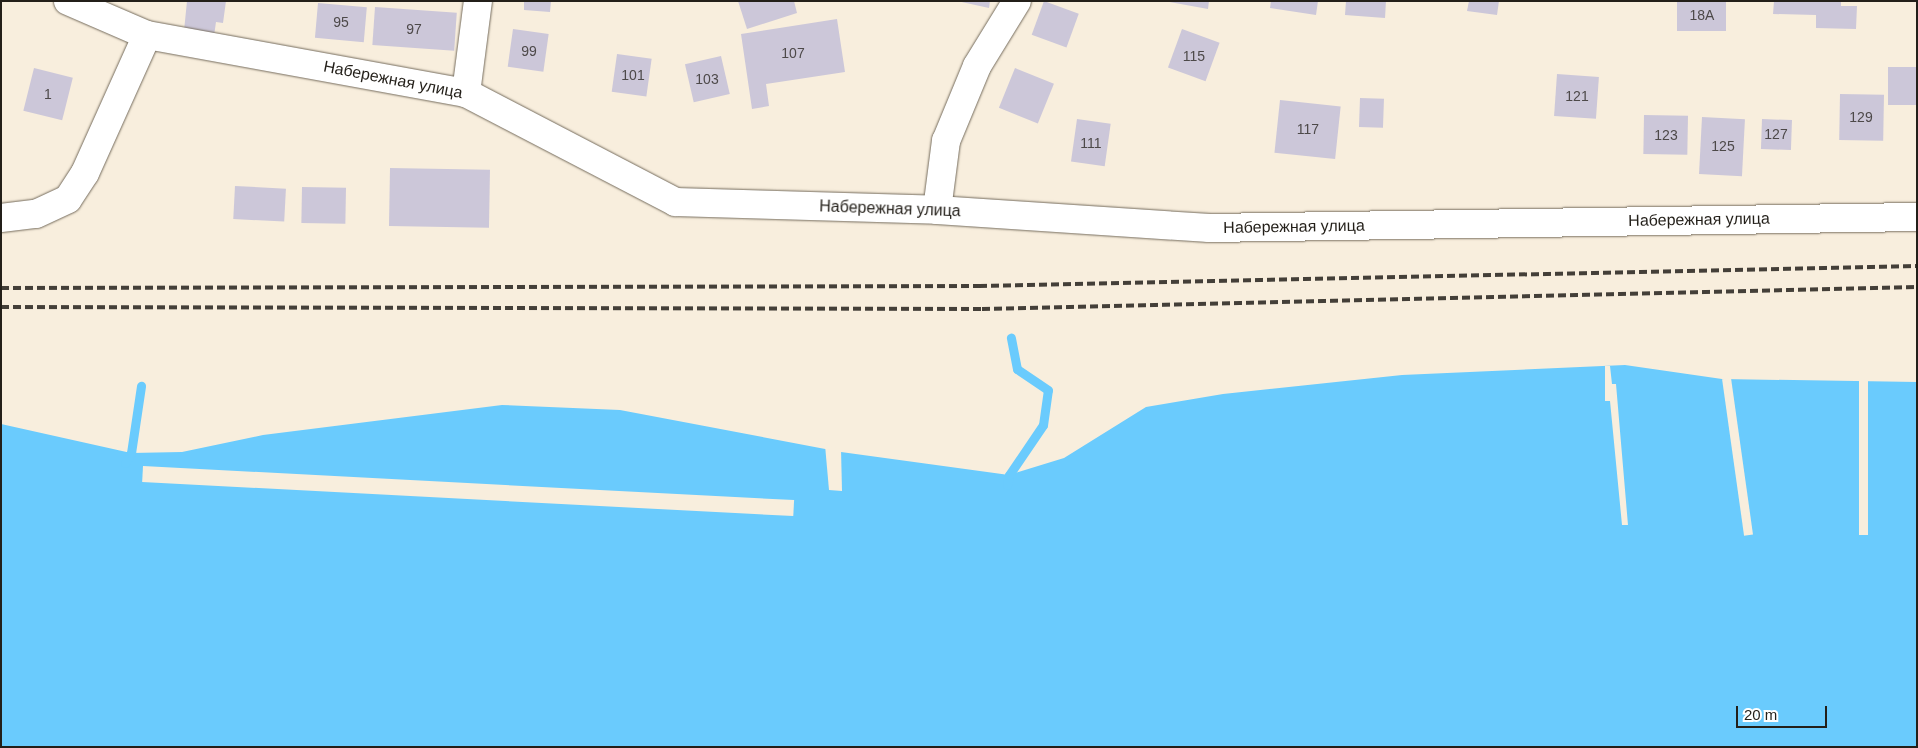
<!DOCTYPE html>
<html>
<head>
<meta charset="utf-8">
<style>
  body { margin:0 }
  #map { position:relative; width:1918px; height:748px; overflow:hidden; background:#f8eedd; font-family:Helvetica,sans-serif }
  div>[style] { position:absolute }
  .water>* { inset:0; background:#6acbfd }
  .pier>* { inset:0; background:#f8eedd; transform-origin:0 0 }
  .stream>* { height:9px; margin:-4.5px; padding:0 4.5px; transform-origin:4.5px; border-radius:4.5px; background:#6acbfd }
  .building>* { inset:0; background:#ccc7d9; transform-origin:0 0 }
  .roads { filter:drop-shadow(0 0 1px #756c5d) drop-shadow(0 0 1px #756c5d) }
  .street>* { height:28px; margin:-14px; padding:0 14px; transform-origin:14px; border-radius:14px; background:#fff }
  .secondary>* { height:28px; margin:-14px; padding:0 14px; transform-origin:14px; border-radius:14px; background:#fff }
  .rail>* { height:4px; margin-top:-2px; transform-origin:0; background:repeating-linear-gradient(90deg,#443f38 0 8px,transparent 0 12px) }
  span { translate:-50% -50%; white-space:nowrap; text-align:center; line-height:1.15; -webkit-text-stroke:4px #fff; paint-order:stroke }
  .number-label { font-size:14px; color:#4d4949 }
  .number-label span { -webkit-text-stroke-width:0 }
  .street-label { font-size:16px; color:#231f19 }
  .frame { position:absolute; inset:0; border:2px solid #231f19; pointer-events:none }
  .scale { position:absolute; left:1736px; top:706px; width:91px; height:22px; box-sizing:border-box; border:2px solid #231f19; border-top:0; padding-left:6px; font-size:15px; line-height:18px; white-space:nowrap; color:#231f19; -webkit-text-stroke:4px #fff; paint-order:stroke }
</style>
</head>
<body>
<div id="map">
  <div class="water">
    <div style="clip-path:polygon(1625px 365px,1722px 379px,1917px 382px,1917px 747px,1px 747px,1px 424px,131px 453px,182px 452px,263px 435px,502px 405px,620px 410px,841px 452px,1009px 475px,1064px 458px,1146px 407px,1223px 394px,1402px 375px)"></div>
  </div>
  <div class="pier">
    <div style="clip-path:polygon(1605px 366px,1610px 366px,1612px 384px,1616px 384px,1628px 525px,1622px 525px,1610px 401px,1605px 401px)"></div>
    <div style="left:1731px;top:378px;width:158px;height:9px;rotate:82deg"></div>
    <div style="left:1859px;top:381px;width:9px;height:154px"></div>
    <div style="clip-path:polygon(825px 445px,841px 449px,842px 491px,829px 490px)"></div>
    <div style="left:143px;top:466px;width:652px;height:16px;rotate:3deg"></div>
  </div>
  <div class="stream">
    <div style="left:125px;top:463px;width:12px;rotate:-59deg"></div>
    <div style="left:131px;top:453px;width:68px;rotate:-81.5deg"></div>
    <div style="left:1007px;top:485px;width:10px;rotate:-79deg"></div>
    <div style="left:1009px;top:475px;width:60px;rotate:-55.8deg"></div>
    <div style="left:1043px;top:425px;width:35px;rotate:-82deg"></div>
    <div style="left:1048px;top:390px;width:37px;rotate:-146deg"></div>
    <div style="left:1017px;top:369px;width:32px;rotate:-101deg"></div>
  </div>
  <div class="building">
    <div style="clip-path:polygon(187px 1px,226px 1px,223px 23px,216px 22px,214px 36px,184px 31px)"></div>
    <div style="clip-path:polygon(524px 1px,551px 1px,550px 12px,524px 10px)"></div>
    <div style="clip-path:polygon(738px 1px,794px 1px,797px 13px,747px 29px)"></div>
    <div style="clip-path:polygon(957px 1px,990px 1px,989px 8px)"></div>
    <div style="left:1044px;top:1px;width:37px;height:36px;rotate:20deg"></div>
    <div style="clip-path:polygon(1164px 1px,1209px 1px,1208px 9px)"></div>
    <div style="clip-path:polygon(1271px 1px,1318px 1px,1316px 15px,1270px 8px)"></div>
    <div style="clip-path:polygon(1346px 1px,1386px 1px,1385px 18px,1345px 15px)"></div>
    <div style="clip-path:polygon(1469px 1px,1499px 1px,1497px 15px,1467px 11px)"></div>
    <div style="left:1677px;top:1px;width:49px;height:30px"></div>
    <div style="clip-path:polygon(1774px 1px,1841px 1px,1841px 6px,1857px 6px,1856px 29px,1816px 28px,1816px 15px,1773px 14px)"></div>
    <div style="left:318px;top:3px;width:49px;height:35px;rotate:5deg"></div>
    <div style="left:375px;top:7px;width:82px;height:38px;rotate:4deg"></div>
    <div style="clip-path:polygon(837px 19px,845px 72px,766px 84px,769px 106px,752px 109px,741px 34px)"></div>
    <div style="left:513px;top:29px;width:36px;height:38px;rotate:8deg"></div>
    <div style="left:1182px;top:29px;width:40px;height:41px;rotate:20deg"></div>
    <div style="left:617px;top:54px;width:35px;height:38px;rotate:8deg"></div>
    <div style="left:721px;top:56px;width:39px;height:37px;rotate:77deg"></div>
    <div style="left:1917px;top:67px;width:38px;height:29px;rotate:90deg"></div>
    <div style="left:34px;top:68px;width:40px;height:44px;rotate:14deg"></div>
    <div style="left:1015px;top:68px;width:42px;height:43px;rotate:22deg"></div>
    <div style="left:1557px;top:74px;width:42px;height:42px;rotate:4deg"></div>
    <div style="left:1840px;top:94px;width:44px;height:46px;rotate:1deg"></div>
    <div style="left:1360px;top:98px;width:24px;height:29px;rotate:2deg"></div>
    <div style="left:1280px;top:100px;width:61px;height:53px;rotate:6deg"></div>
    <div style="left:1644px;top:115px;width:44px;height:39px;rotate:1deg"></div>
    <div style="left:1702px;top:117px;width:43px;height:57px;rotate:3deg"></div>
    <div style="left:1077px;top:119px;width:34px;height:43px;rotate:8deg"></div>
    <div style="left:1762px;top:119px;width:30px;height:30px;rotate:2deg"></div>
    <div style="left:390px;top:168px;width:100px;height:58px;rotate:1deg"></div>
    <div style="left:235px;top:186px;width:51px;height:33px;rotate:3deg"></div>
    <div style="left:302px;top:187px;width:44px;height:36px;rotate:1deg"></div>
  </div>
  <div class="roads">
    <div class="street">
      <div style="left:466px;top:93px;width:93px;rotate:-82.6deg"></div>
      <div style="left:937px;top:210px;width:70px;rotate:-82.6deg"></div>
      <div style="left:946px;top:141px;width:81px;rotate:-67.5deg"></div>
      <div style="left:977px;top:66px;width:76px;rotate:-58.4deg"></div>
      <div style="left:1px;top:218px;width:35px;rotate:-7deg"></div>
      <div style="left:36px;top:214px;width:35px;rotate:-25deg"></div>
      <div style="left:68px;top:199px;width:31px;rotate:-57deg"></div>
      <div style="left:85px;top:173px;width:151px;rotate:-65.8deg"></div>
    </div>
    <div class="secondary">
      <div style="left:68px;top:1px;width:86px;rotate:23.3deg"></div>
      <div style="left:147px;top:35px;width:324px;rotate:10.3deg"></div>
      <div style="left:466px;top:93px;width:236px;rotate:27.5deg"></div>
      <div style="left:675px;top:202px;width:262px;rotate:1.7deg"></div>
      <div style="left:937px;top:210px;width:273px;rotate:3.8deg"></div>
      <div style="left:1209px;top:228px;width:708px;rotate:-0.89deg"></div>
    </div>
  </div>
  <div class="rail">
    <div style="left:1px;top:288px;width:978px;rotate:-0.12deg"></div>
    <div style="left:979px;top:286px;width:938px;rotate:-1.22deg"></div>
    <div style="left:1px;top:307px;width:981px;rotate:0.12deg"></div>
    <div style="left:982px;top:309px;width:935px;rotate:-1.35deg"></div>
  </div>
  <div class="number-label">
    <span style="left:1702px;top:15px">18А</span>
    <span style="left:341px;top:22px">95</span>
    <span style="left:414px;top:29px">97</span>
    <span style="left:529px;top:51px">99</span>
    <span style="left:793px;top:53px">107</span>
    <span style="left:1194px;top:56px">115</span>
    <span style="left:633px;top:75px">101</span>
    <span style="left:707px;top:79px">103</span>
    <span style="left:48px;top:94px">1</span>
    <span style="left:1577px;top:96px">121</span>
    <span style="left:1861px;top:117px">129</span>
    <span style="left:1308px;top:129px">117</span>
    <span style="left:1776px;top:134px">127</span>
    <span style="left:1666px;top:135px">123</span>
    <span style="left:1091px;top:143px">111</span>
    <span style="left:1723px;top:146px">125</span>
  </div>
  <div class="street-label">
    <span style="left:393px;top:80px;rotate:11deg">Набережная улица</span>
    <span style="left:890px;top:209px;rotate:2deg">Набережная улица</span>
    <span style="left:1699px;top:220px;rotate:-1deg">Набережная улица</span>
    <span style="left:1294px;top:227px;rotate:-1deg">Набережная улица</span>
  </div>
  <div class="frame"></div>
  <div class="scale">20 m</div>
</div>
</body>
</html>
